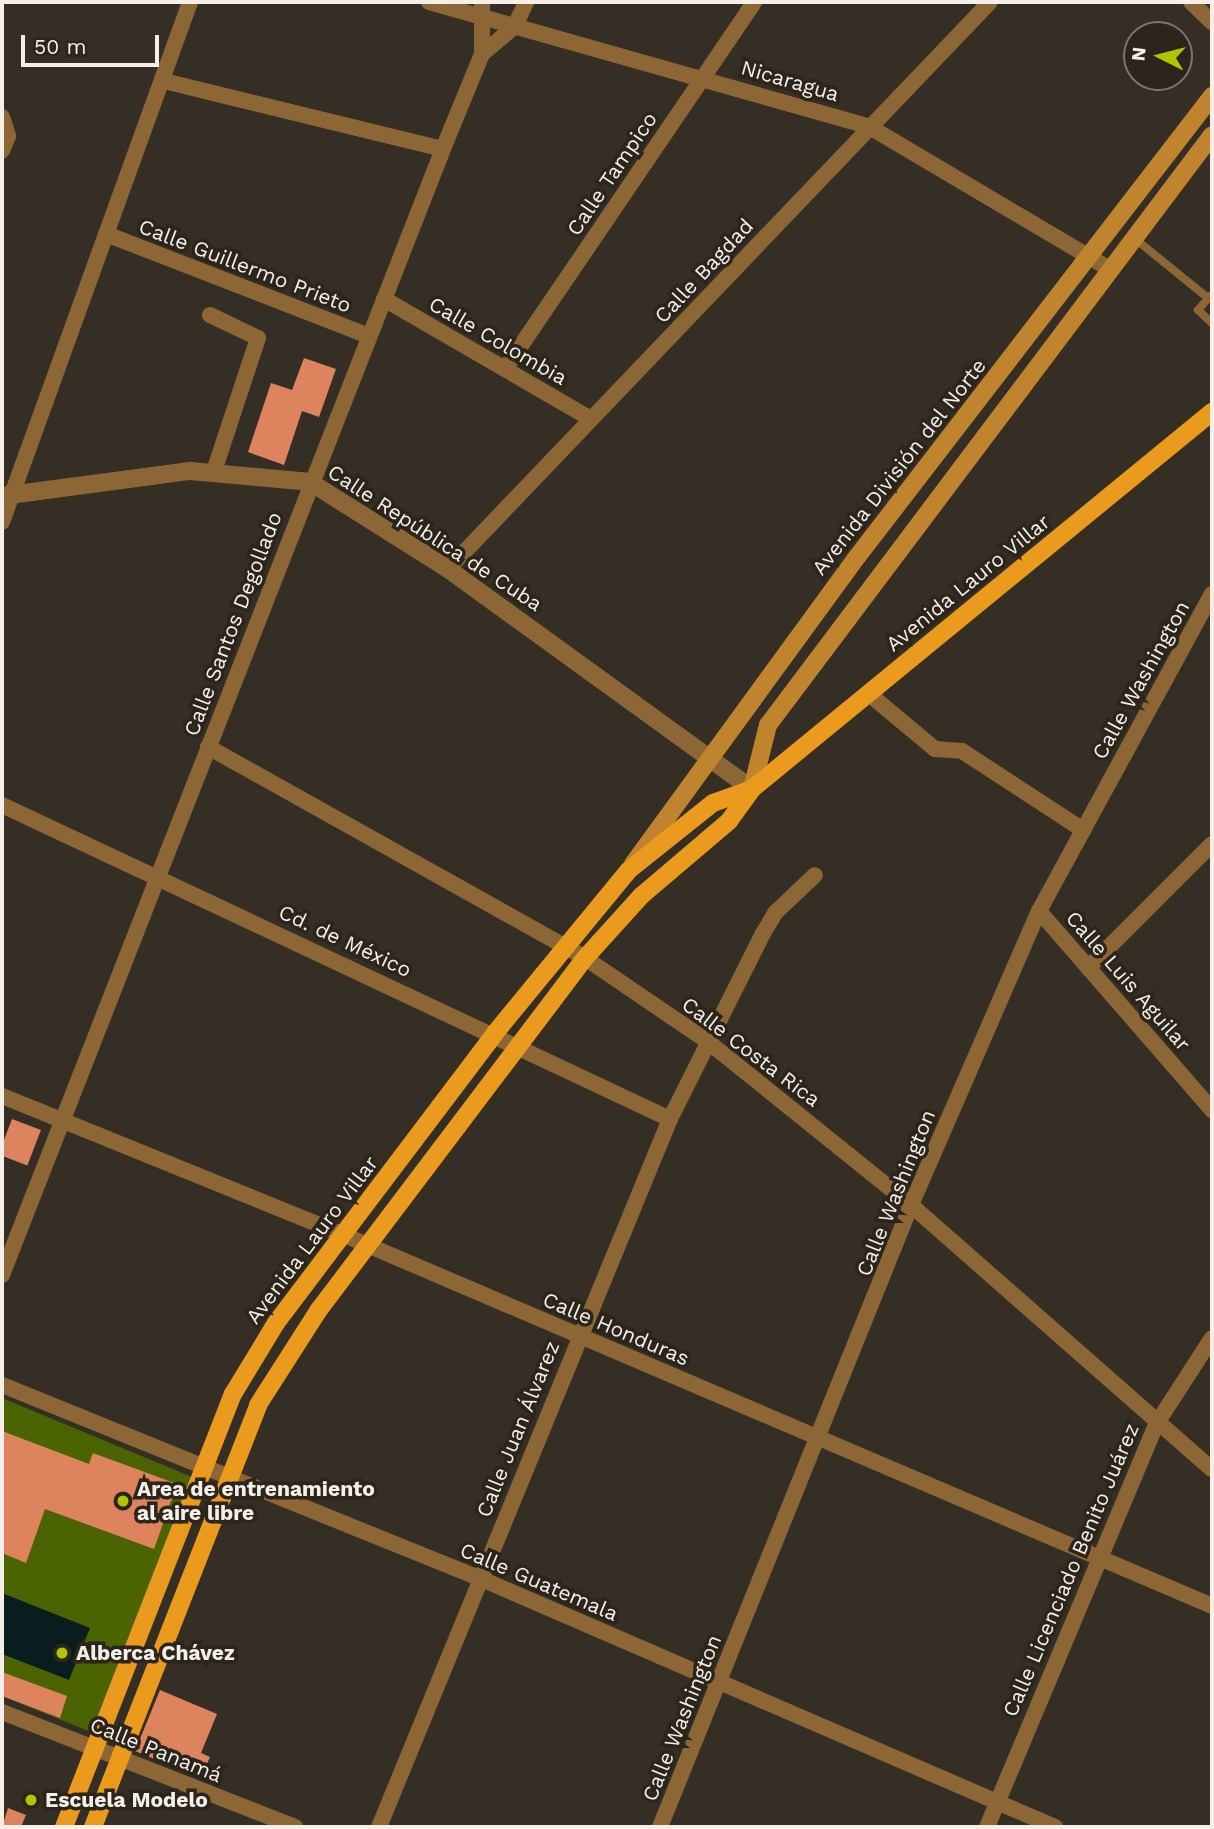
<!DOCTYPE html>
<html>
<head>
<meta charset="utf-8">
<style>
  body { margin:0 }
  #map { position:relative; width:1214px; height:1829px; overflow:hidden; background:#352e24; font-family:"Work Sans",sans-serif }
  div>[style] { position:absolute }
  .green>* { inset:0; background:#4b6300 }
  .water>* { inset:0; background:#0a1d1e }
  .building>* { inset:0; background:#dd845e; transform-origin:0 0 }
  .service>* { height:8px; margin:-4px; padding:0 4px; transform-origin:4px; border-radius:4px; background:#8d6636 }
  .minor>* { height:16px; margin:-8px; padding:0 8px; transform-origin:8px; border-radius:8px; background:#8d6636 }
  .tertiary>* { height:18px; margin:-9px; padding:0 9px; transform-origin:9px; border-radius:9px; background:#8d6636 }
  .secondary>* { height:18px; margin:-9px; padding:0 9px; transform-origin:9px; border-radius:9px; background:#c1842e }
  .primary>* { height:18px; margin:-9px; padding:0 9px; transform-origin:9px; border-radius:9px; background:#ea9a1d }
  .dots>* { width:19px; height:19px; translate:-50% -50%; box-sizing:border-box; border:4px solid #2b251b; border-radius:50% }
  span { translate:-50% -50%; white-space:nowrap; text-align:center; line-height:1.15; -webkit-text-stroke:7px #2b251b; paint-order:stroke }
  .street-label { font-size:21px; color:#f4f0e9 }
  .poi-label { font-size:21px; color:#f4f0e9; font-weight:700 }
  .left { translate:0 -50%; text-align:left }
  .frame { position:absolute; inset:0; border:4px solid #f4f0e9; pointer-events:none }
  .north { position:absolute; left:1123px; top:21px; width:70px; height:70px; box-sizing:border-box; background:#2b251b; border:2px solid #7b766d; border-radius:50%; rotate:276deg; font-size:19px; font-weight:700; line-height:28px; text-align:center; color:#f4f0e9 }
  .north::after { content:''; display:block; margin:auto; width:24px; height:32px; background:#afc505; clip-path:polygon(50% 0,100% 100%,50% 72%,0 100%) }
  .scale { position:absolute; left:21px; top:35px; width:138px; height:32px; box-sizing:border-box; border:4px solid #f4f0e9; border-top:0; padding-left:9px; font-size:21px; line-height:24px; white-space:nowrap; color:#f4f0e9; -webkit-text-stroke:5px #2b251b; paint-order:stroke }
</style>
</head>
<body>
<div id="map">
  <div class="green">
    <div style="clip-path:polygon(2px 1398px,192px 1477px,91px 1732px,2px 1696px)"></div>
  </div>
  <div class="water">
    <div style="clip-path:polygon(2px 1593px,90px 1628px,69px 1680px,2px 1654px)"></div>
  </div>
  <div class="building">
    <div style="clip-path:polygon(304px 358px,336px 369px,319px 417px,302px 411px,284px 465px,248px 452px,271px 383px,292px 390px)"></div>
    <div style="left:12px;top:1119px;width:31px;height:38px;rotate:21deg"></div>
    <div style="clip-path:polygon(2px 1431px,89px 1464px,93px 1453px,177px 1484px,154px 1549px,45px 1509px,26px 1563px,2px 1553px)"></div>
    <div style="clip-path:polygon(2px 1672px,67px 1696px,60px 1718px,2px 1696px)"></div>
    <div style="clip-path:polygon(160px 1690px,217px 1714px,201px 1753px,210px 1757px,201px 1778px,135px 1751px)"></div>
    <div style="clip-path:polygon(8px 1808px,26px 1815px,21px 1827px,2px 1827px)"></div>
  </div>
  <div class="service">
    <div style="left:1134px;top:238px;width:95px;rotate:39deg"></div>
    <div style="left:1211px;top:295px;width:20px;rotate:131deg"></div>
    <div style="left:1198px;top:310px;width:19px;rotate:43deg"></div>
  </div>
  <div class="minor">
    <div style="left:429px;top:2px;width:456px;rotate:15.8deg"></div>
    <div style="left:868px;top:126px;width:281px;rotate:30.6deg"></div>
    <div style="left:482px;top:2px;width:52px;rotate:90deg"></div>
    <div style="left:1191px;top:2px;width:29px;rotate:44deg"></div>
    <div style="left:164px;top:81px;width:287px;rotate:13.7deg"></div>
    <div style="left:2px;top:117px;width:20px;rotate:72deg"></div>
    <div style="left:8px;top:136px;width:16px;rotate:112deg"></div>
    <div style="left:106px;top:234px;width:282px;rotate:21.2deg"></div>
    <div style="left:384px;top:299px;width:239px;rotate:30.1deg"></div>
    <div style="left:210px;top:315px;width:53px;rotate:25.6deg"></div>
    <div style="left:258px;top:338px;width:140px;rotate:108.3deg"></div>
    <div style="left:505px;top:369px;width:443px;rotate:-55.8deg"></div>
    <div style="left:2px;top:522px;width:553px;rotate:-70.12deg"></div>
    <div style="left:448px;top:569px;width:784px;rotate:-46.29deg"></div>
    <div style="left:869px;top:694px;width:86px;rotate:39.8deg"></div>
    <div style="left:935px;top:749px;width:27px;rotate:4deg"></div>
    <div style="left:962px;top:751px;width:145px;rotate:33.1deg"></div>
    <div style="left:208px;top:747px;width:432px;rotate:29.2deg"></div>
    <div style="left:585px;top:958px;width:148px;rotate:34.2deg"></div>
    <div style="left:707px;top:1041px;width:262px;rotate:38.8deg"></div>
    <div style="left:911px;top:1205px;width:400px;rotate:41.3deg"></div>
    <div style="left:2px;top:805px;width:738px;rotate:25.18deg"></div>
    <div style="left:1039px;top:911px;width:264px;rotate:49deg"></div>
    <div style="left:1088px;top:968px;width:175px;rotate:-45deg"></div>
    <div style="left:2px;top:1096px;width:369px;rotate:22.1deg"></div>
    <div style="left:344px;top:1235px;width:944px;rotate:23.14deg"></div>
    <div style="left:2px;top:1275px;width:1209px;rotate:-68.61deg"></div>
    <div style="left:443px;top:149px;width:103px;rotate:-67.7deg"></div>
    <div style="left:482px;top:54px;width:43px;rotate:-40.3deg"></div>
    <div style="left:515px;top:26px;width:26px;rotate:-65deg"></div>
    <div style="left:2px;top:1385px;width:515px;rotate:22.03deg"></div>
    <div style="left:479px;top:1578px;width:628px;rotate:23.38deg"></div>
    <div style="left:2px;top:1712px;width:315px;rotate:21.4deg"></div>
    <div style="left:379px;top:1827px;width:765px;rotate:-67.66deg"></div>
    <div style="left:670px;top:1119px;width:206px;rotate:-63.4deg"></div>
    <div style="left:762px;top:935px;width:26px;rotate:-59deg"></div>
    <div style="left:775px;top:913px;width:55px;rotate:-43.5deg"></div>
    <div style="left:660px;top:1827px;width:671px;rotate:-68.02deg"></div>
    <div style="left:911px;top:1205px;width:321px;rotate:-66.5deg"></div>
    <div style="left:1039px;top:911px;width:361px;rotate:-61.4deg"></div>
    <div style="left:987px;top:1827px;width:438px;rotate:-67.2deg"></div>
    <div style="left:1157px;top:1423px;width:101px;rotate:-57.1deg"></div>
  </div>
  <div class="tertiary">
    <div style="left:2px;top:496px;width:190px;rotate:-7.6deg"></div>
    <div style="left:190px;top:471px;width:121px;rotate:5.2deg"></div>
    <div style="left:310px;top:482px;width:163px;rotate:32.2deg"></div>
    <div style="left:448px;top:569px;width:375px;rotate:35.9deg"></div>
  </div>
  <div class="secondary">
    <div style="left:752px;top:789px;width:66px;rotate:-76deg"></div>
    <div style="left:768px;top:725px;width:738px;rotate:-53.04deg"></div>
    <div style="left:633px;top:864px;width:380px;rotate:-53.9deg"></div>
    <div style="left:857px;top:557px;width:582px;rotate:-52.4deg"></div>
  </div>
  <div class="primary">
    <div style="left:64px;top:1827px;width:465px;rotate:-68.7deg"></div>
    <div style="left:233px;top:1394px;width:83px;rotate:-58.8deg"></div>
    <div style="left:276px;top:1323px;width:363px;rotate:-52.9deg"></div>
    <div style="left:495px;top:1033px;width:211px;rotate:-50.6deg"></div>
    <div style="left:629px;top:870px;width:107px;rotate:-38.6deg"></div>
    <div style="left:713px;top:803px;width:41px;rotate:-19.7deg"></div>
    <div style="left:93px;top:1827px;width:453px;rotate:-68.6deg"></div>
    <div style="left:258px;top:1405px;width:112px;rotate:-57.4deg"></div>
    <div style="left:318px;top:1311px;width:443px;rotate:-52.9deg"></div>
    <div style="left:585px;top:958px;width:84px;rotate:-47.9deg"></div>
    <div style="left:641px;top:896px;width:116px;rotate:-40.4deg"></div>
    <div style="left:729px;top:821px;width:39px;rotate:-54deg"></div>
    <div style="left:752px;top:789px;width:595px;rotate:-39.34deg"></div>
  </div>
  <div class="dots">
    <div style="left:123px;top:1501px;background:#afc505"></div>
    <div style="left:62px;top:1653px;background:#afc505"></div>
    <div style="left:31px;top:1800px;background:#afc505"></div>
  </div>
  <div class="street-label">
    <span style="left:790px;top:81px;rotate:16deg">Nicaragua</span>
    <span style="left:612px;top:174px;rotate:-56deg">Calle Tampico</span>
    <span style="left:245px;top:266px;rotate:21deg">Calle Guillermo Prieto</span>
    <span style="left:704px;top:271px;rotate:-47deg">Calle Bagdad</span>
    <span style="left:498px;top:341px;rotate:30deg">Calle Colombia</span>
    <span style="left:899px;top:467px;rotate:-52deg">Avenida División del Norte</span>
    <span style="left:435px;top:538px;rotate:33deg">Calle República de Cuba</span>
    <span style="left:968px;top:583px;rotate:-39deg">Avenida Lauro Villar</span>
    <span style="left:233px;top:624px;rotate:-69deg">Calle Santos Degollado</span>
    <span style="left:1141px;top:680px;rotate:-61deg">Calle Washington</span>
    <span style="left:345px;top:941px;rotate:25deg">Cd. de México</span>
    <span style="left:1128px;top:981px;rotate:49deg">Calle Luis Aguilar</span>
    <span style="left:751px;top:1052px;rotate:37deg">Calle Costa Rica</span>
    <span style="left:896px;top:1193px;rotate:-68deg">Calle Washington</span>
    <span style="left:312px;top:1240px;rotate:-53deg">Avenida Lauro Villar</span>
    <span style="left:616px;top:1329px;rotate:23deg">Calle Honduras</span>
    <span style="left:518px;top:1429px;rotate:-68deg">Calle Juan Álvarez</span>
    <span style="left:1071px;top:1570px;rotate:-67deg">Calle Licenciado Benito Juárez</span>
    <span style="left:539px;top:1582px;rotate:23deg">Calle Guatemala</span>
    <span style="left:682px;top:1718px;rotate:-68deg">Calle Washington</span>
    <span style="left:156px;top:1750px;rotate:22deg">Calle Panamá</span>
  </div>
  <div class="poi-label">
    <span class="left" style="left:137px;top:1501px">Area de entrenamiento<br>al aire libre</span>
    <span class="left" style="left:76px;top:1653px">Alberca Chávez</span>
    <span class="left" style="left:45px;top:1800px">Escuela Modelo</span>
  </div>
  <div class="frame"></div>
  <div class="north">N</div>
  <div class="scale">50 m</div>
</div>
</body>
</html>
